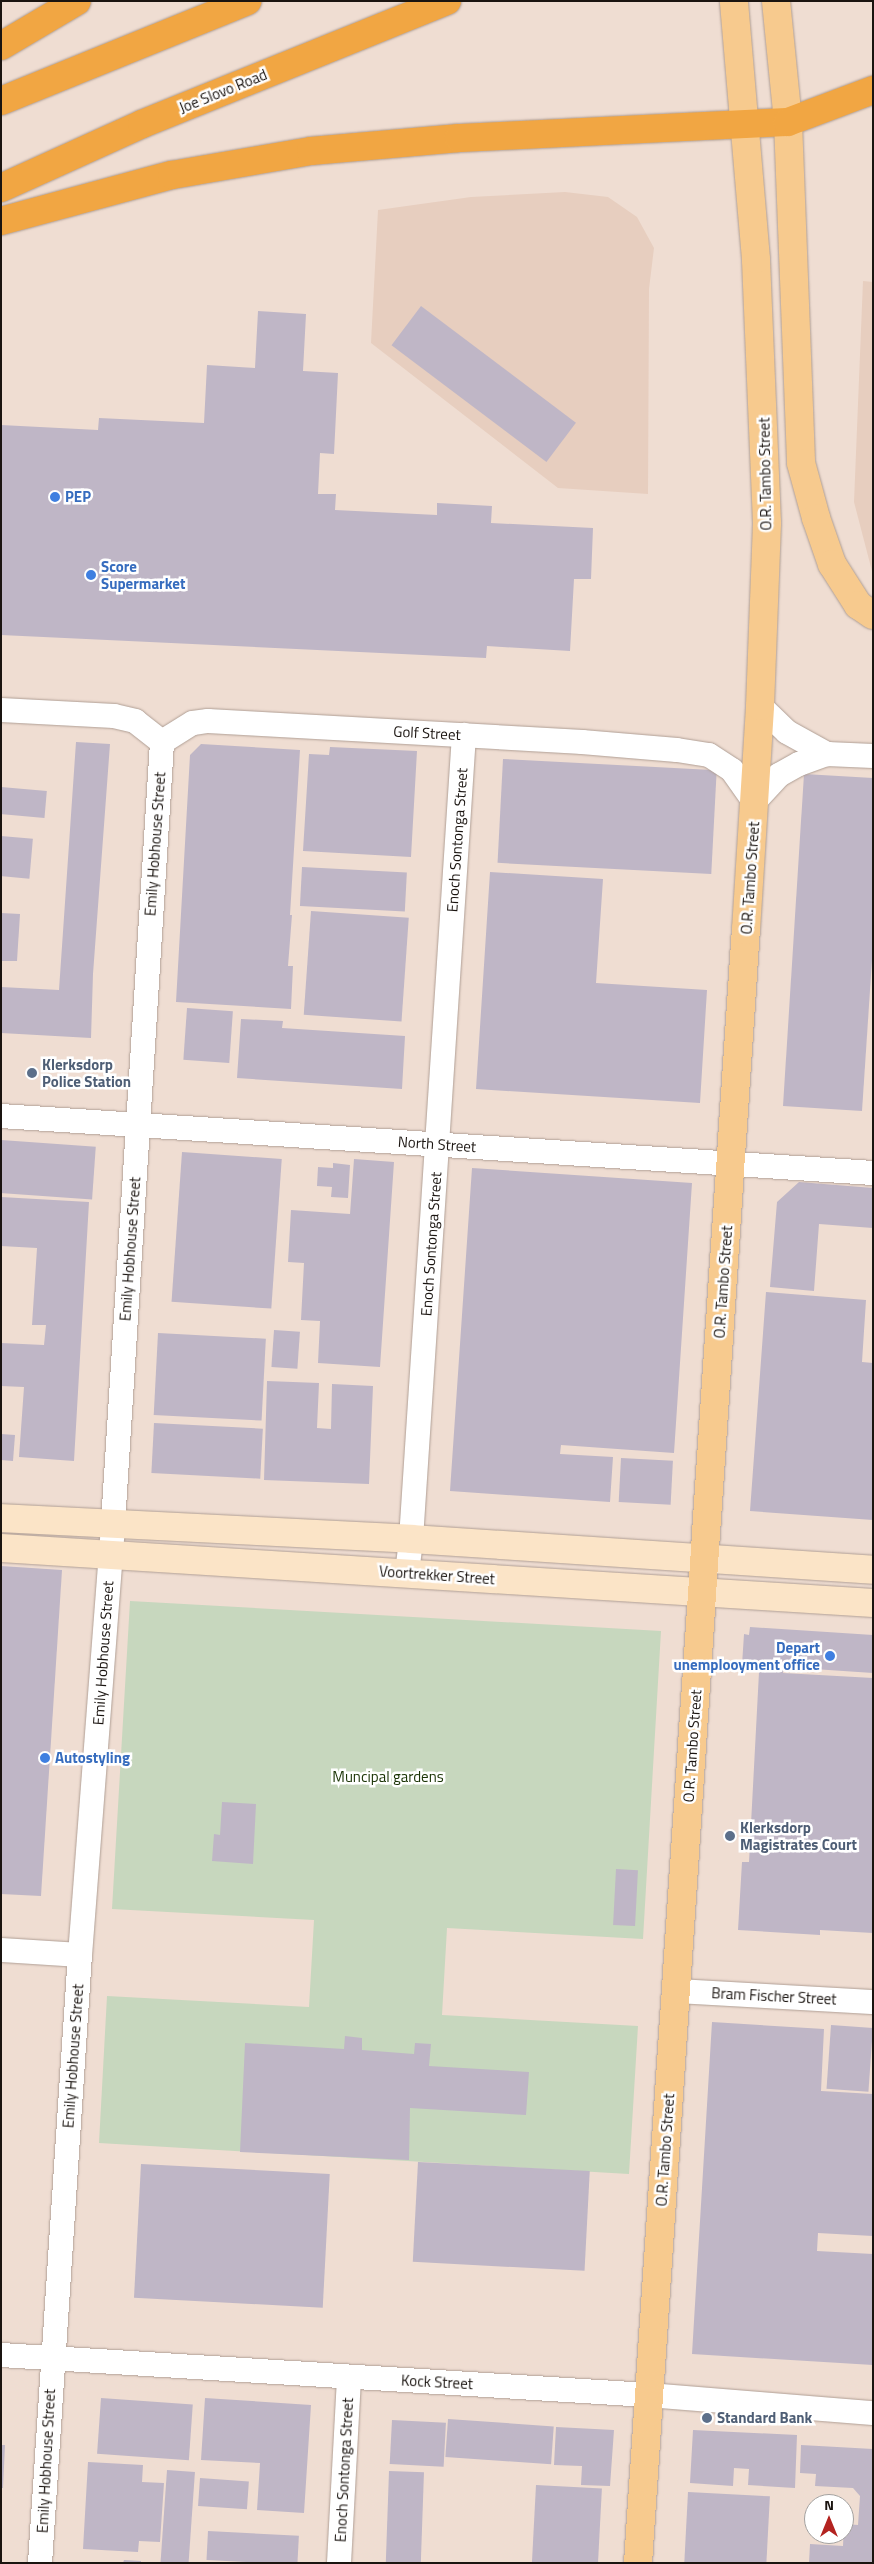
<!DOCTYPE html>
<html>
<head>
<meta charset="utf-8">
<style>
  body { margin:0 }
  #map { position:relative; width:874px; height:2564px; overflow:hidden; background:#efddd2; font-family:"Titillium Web",sans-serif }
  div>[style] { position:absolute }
  .built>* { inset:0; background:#e7cebf }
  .green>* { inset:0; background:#c7d7be }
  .building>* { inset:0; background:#bfb6c6; transform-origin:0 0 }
  .roads { filter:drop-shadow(0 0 1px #b09f95) drop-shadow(0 0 1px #b09f95) }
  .street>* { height:24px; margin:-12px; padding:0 12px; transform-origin:12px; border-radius:12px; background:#fff }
  .secondary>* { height:28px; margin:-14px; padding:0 14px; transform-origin:14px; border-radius:14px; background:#fbe4c7 }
  .primary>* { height:28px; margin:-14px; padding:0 14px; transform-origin:14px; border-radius:14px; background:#f7ca8e }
  .highway>* { height:28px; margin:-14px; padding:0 14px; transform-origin:14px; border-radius:14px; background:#f1a643 }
  .dots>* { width:14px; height:14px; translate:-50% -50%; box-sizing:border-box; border:2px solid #fff; border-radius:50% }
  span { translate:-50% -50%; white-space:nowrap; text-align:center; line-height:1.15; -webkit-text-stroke:5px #fff; paint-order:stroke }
  .street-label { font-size:15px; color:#1a1410 }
  .shop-label { font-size:15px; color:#366cbe; font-weight:700 }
  .left { translate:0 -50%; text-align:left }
  .right { translate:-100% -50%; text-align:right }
  .service-label { font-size:15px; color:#4e5e75; font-weight:700 }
  .park-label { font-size:15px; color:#1a3305 }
  .frame { position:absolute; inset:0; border:2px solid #1a1410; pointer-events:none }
  .north { position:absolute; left:804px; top:2494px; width:50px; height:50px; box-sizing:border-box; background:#fff; border:1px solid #a3a19f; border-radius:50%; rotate:0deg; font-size:14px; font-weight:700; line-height:20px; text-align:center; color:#1a1410 }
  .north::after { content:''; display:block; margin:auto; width:18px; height:22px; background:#b32320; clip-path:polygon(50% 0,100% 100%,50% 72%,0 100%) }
</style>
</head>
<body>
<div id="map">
  <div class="built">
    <div style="clip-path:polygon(565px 192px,608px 197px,637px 217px,654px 248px,649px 289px,648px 494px,558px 488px,371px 343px,378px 210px,471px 197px)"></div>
    <div style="clip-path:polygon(863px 281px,873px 282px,873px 575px,854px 502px)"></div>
  </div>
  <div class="green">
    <div style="clip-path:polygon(130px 1601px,661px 1631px,643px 1939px,447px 1928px,442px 2015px,638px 2026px,629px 2174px,99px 2143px,107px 1996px,309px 2007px,314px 1920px,112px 1909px)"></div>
  </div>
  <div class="building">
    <div style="left:421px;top:306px;width:194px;height:49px;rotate:37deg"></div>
    <div style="clip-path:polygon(258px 311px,306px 314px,303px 371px,338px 373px,334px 454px,320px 453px,318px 494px,336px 494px,335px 510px,437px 515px,437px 503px,492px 506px,491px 523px,593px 528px,591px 579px,574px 579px,570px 651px,487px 646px,486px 658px,1px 635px,1px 425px,98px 430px,99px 418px,204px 423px,207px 365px,255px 368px)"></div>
    <div style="clip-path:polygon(76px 742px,110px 744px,93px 974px,91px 1038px,1px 1033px,1px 987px,59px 990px)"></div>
    <div style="clip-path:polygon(201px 744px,300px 750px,290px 915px,292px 915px,288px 966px,293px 966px,291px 1009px,176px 1002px,190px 755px)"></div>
    <div style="clip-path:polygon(330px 747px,417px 751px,411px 857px,303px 851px,309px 754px,329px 755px)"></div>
    <div style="left:503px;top:759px;width:214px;height:104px;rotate:3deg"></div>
    <div style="clip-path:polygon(804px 774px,873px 778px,873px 945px,862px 1111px,783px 1106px)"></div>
    <div style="left:1px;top:787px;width:46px;height:27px;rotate:5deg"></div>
    <div style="left:1px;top:836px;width:32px;height:40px;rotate:5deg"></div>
    <div style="left:302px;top:867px;width:105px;height:39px;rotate:3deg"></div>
    <div style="clip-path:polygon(490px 872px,603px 879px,596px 983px,707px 990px,700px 1103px,476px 1089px)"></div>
    <div style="left:311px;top:911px;width:98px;height:104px;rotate:4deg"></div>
    <div style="clip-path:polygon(1px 913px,20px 914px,17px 961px,1px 961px)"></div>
    <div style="left:187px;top:1008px;width:46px;height:52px;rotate:4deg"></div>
    <div style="clip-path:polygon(241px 1019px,283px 1021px,282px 1028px,405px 1036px,402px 1089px,237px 1078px)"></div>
    <div style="left:1px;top:1140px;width:95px;height:53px;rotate:4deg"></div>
    <div style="left:182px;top:1152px;width:100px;height:150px;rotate:4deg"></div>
    <div style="clip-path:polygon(354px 1159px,394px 1162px,380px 1367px,318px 1363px,320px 1321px,301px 1320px,304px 1263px,288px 1262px,291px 1210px,350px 1214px)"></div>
    <div style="clip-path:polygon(333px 1163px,350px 1165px,348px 1198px,331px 1197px,332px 1187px,317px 1186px,318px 1167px,333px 1168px)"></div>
    <div style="clip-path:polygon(472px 1168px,692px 1183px,674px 1453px,561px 1445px,560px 1454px,613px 1457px,610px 1502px,450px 1491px)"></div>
    <div style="clip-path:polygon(799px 1182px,873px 1188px,873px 1228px,819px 1224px,814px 1291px,770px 1287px,777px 1202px)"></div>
    <div style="clip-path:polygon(1px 1197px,89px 1202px,74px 1461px,19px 1457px,24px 1387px,1px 1386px,1px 1343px,44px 1345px,46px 1325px,32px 1325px,37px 1248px,1px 1246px)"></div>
    <div style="clip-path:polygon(766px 1292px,866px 1300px,862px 1362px,873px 1363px,873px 1520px,750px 1511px)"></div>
    <div style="left:274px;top:1330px;width:26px;height:37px;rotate:4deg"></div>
    <div style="left:158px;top:1333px;width:108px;height:82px;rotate:3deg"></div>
    <div style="clip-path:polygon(267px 1381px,319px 1383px,317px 1428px,331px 1429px,332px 1384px,373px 1386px,369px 1484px,264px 1480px)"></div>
    <div style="left:154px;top:1423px;width:109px;height:50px;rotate:3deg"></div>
    <div style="clip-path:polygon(1px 1434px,15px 1435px,13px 1461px,1px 1460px)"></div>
    <div style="left:621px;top:1458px;width:52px;height:44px;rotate:3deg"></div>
    <div style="clip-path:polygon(1px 1566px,62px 1570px,41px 1896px,1px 1894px)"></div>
    <div style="clip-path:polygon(750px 1627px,873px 1635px,873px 1673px,784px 1667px,783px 1673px,873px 1678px,873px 1933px,820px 1930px,820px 1935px,738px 1930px,742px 1862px,749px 1862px,759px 1672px,768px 1672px,748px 1671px,748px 1665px,742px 1665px,744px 1634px,749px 1635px)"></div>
    <div style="clip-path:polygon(222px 1802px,256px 1804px,253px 1864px,212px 1861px,214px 1834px,220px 1835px)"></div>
    <div style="left:616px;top:1869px;width:22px;height:56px;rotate:3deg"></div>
    <div style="clip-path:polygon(712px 2022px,824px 2029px,821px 2091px,873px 2094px,873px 2236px,818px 2233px,817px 2251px,873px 2254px,873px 2365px,692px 2354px)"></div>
    <div style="left:831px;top:2025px;width:42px;height:64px;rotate:4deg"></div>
    <div style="clip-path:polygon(345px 2036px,362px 2038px,362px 2050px,414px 2054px,415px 2043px,431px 2044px,429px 2066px,529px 2072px,526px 2115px,410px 2108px,409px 2160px,240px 2152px,245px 2043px,344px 2049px)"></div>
    <div style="left:418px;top:2162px;width:172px;height:100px;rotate:3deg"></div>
    <div style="left:141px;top:2164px;width:189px;height:134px;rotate:3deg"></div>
    <div style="left:101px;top:2398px;width:92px;height:56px;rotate:4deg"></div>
    <div style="clip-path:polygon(205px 2398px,311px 2405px,304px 2513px,257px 2510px,260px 2463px,201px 2460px)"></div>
    <div style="left:448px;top:2419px;width:106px;height:38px;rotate:4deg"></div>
    <div style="left:392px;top:2420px;width:54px;height:44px;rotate:3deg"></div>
    <div style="clip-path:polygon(556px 2427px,614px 2430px,610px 2486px,581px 2485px,582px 2466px,554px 2465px)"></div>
    <div style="clip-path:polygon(693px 2430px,797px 2435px,795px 2488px,748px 2485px,749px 2469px,734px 2468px,733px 2486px,690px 2483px)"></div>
    <div style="clip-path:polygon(1px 2445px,5px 2445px,3px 2488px,1px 2488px)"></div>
    <div style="clip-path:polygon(801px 2445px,873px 2449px,873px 2563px,809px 2563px,810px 2544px,843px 2546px,844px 2524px,858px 2525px,860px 2496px,853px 2488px,815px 2486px,816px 2474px,800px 2473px)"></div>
    <div style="clip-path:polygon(88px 2462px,143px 2465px,142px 2482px,164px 2483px,160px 2542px,139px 2541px,138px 2552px,83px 2549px)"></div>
    <div style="left:167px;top:2470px;width:28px;height:93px;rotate:4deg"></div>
    <div style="left:389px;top:2471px;width:35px;height:92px;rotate:2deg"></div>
    <div style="left:200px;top:2478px;width:49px;height:28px;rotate:4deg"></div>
    <div style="left:536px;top:2485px;width:66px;height:78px;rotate:3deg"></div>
    <div style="left:688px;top:2492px;width:82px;height:71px;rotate:3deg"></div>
    <div style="left:208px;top:2531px;width:91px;height:29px;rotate:3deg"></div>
    <div style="clip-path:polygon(124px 2560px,141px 2561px,141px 2563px,123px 2563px)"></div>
  </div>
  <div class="roads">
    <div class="street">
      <div style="left:760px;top:706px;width:37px;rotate:44deg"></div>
      <div style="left:787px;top:732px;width:46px;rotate:28.8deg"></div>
      <div style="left:1px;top:710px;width:113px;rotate:3deg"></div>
      <div style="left:114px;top:716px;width:22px;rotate:13deg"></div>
      <div style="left:135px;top:721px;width:34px;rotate:38deg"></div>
      <div style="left:162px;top:742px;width:36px;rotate:-32deg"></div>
      <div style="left:193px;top:723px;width:15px;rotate:-8deg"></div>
      <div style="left:208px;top:721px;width:375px;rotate:3.2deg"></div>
      <div style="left:582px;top:742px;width:95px;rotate:4.8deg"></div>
      <div style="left:677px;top:750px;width:32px;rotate:9deg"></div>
      <div style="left:709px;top:755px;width:27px;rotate:33deg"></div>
      <div style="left:732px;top:770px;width:39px;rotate:55deg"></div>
      <div style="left:754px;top:802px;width:37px;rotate:-47deg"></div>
      <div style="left:779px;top:775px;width:23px;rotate:-29deg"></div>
      <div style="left:799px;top:764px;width:30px;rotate:-20deg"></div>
      <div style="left:827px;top:754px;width:46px;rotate:2.5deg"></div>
      <div style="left:1px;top:1116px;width:874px;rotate:3.74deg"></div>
      <div style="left:407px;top:1573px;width:34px;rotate:-83deg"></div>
      <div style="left:411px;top:1539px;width:806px;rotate:-86.23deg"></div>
      <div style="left:1px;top:1950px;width:79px;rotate:3.6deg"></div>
      <div style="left:676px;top:1991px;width:197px;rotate:3.2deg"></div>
      <div style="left:1px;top:2355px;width:648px;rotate:3.54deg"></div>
      <div style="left:648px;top:2395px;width:226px;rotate:4.6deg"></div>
      <div style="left:40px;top:2563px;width:609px;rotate:-86.24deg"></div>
      <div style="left:80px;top:1955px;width:432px;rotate:-85.6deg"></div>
      <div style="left:113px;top:1524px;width:784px;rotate:-86.41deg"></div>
      <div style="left:339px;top:2563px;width:186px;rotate:-86.9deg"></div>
    </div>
    <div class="secondary">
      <div style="left:1px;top:1518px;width:411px;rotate:2.9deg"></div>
      <div style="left:411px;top:1539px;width:463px;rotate:3.8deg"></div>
      <div style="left:1px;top:1548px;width:874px;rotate:3.61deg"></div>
    </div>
    <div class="primary">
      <div style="left:776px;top:1px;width:122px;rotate:84.3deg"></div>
      <div style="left:788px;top:122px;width:341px;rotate:87.8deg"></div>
      <div style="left:801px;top:463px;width:57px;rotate:74.7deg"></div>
      <div style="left:816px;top:518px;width:49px;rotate:70.8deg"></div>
      <div style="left:832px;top:564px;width:49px;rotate:57.6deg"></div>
      <div style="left:858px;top:605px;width:18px;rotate:34deg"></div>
      <div style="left:638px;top:2563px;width:1637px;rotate:-86.22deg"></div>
      <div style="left:746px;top:930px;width:224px;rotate:-86.4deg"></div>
      <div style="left:760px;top:706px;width:183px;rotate:-87.8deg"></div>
      <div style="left:767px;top:523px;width:264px;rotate:-92.4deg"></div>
      <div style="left:756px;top:259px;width:259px;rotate:-94.9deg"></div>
    </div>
    <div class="highway">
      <div style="left:1px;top:46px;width:88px;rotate:-30.6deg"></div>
      <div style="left:1px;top:101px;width:266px;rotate:-22.1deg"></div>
      <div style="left:1px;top:188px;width:155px;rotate:-24.4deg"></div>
      <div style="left:142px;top:124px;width:329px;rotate:-22deg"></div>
      <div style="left:1px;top:221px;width:177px;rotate:-15.1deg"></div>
      <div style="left:172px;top:175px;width:141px;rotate:-9.8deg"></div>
      <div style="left:311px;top:151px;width:149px;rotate:-5deg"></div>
      <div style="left:459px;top:138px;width:329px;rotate:-2.8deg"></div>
      <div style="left:788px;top:122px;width:91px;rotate:-20.6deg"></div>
    </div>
  </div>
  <div class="dots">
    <div style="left:55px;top:497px;background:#3f7fe0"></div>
    <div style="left:91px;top:575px;background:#3f7fe0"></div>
    <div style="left:32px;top:1073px;background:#5c6f8a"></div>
    <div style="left:830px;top:1656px;background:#3f7fe0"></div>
    <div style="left:45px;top:1758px;background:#3f7fe0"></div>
    <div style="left:730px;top:1836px;background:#5c6f8a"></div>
    <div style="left:707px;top:2418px;background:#5c6f8a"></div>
  </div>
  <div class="street-label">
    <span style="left:223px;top:91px;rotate:-22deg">Joe Slovo Road</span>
    <span style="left:765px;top:474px;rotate:-91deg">O.R. Tambo Street</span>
    <span style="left:427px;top:733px;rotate:3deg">Golf Street</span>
    <span style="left:457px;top:840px;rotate:-86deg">Enoch Sontonga Street</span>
    <span style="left:155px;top:844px;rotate:-86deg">Emily Hobhouse Street</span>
    <span style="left:750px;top:878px;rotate:-86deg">O.R. Tambo Street</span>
    <span style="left:437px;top:1144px;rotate:4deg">North Street</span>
    <span style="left:431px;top:1244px;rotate:-86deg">Enoch Sontonga Street</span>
    <span style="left:130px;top:1249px;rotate:-86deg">Emily Hobhouse Street</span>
    <span style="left:723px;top:1282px;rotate:-86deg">O.R. Tambo Street</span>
    <span style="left:437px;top:1575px;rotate:4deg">Voortrekker Street</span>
    <span style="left:103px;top:1653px;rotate:-86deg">Emily Hobhouse Street</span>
    <span style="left:692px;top:1746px;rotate:-86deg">O.R. Tambo Street</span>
    <span style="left:774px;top:1996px;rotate:3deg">Bram Fischer Street</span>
    <span style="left:73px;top:2056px;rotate:-86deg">Emily Hobhouse Street</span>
    <span style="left:665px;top:2150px;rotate:-86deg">O.R. Tambo Street</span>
    <span style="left:437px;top:2382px;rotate:3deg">Kock Street</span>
    <span style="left:46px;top:2461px;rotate:-87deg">Emily Hobhouse Street</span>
    <span style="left:344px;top:2470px;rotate:-87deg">Enoch Sontonga Street</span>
  </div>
  <div class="shop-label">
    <span class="left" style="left:65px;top:497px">PEP</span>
    <span class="left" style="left:101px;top:575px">Score<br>Supermarket</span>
    <span class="right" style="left:820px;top:1656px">Depart<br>unemplooyment office</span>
    <span class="left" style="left:55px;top:1758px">Autostyling</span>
  </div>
  <div class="service-label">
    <span class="left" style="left:42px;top:1073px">Klerksdorp<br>Police Station</span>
    <span class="left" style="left:740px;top:1836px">Klerksdorp<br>Magistrates Court</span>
    <span class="left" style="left:717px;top:2418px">Standard Bank</span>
  </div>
  <div class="park-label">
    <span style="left:388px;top:1777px">Muncipal gardens</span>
  </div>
  <div class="frame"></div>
  <div class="north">N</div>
</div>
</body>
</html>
